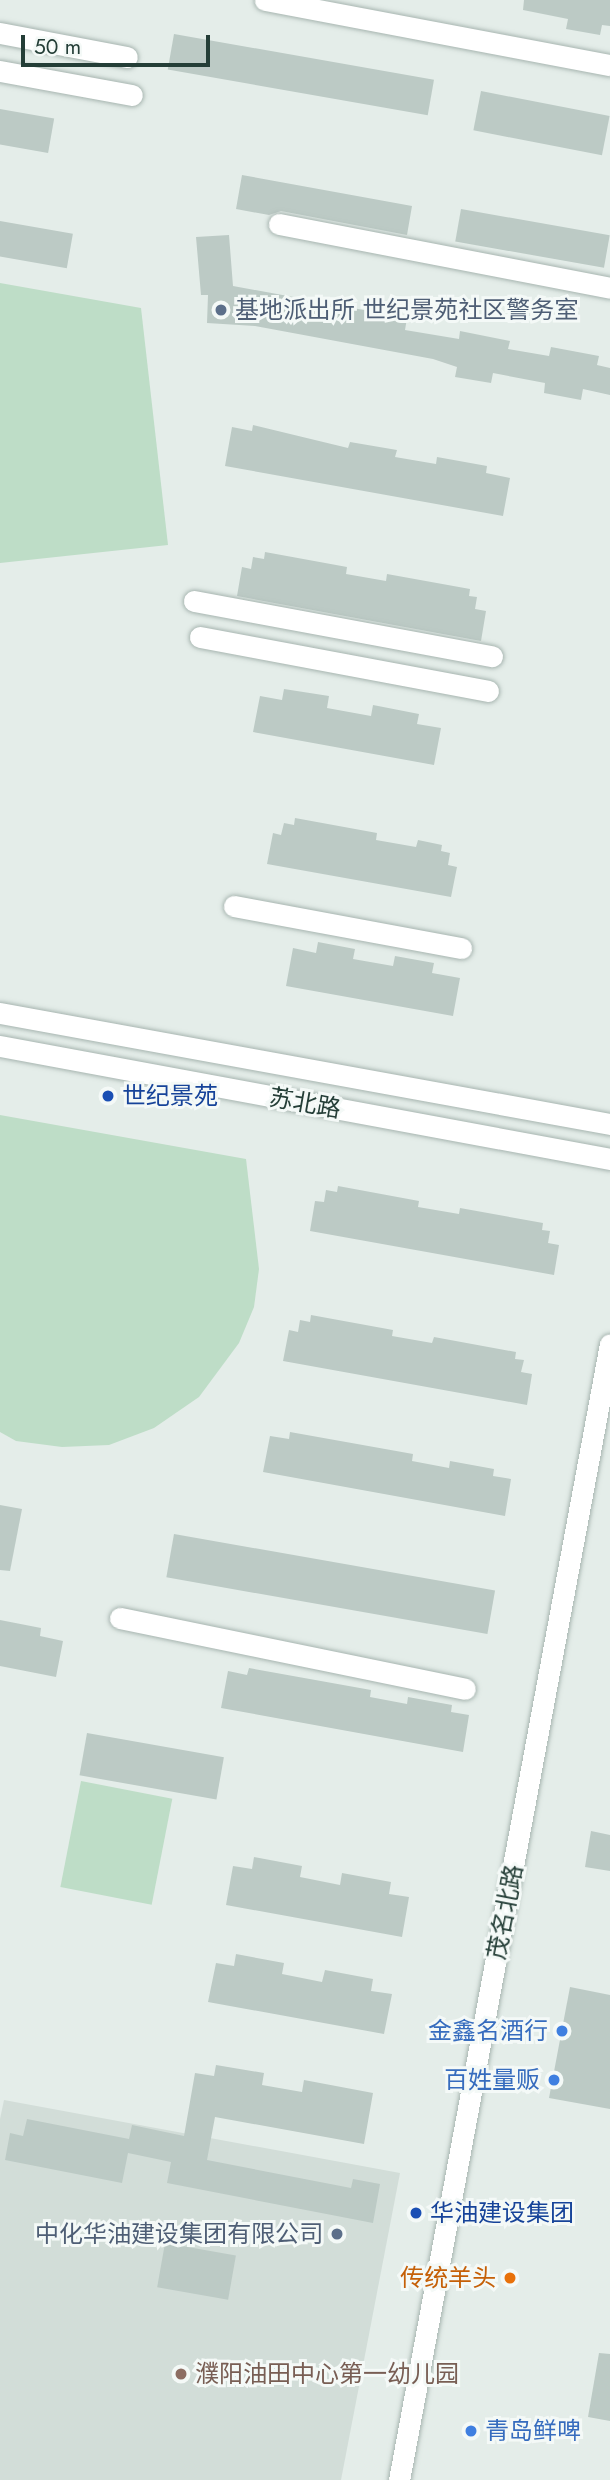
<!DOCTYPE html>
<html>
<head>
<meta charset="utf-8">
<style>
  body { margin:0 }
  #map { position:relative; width:610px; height:2480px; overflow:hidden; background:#e4ede9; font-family:Jost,"Noto Sans SC",sans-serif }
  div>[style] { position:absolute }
  .built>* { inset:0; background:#d2ddd8 }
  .green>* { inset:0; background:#beddc7; transform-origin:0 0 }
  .building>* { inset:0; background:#bccac5; transform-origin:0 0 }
  .roads { filter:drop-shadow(0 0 2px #a7b5b0) drop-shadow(0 0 2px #a7b5b0) }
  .street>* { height:21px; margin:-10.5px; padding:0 10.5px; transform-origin:10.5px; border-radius:10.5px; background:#fff }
  .secondary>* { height:21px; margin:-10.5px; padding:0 10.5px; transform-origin:10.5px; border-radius:10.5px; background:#fff }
  .dots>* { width:19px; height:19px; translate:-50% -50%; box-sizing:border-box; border:4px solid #f4f9f7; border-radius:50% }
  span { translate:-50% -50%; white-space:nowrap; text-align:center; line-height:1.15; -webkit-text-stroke:6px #f4f9f7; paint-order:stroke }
  .service-label { font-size:24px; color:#4e5e75 }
  .left { translate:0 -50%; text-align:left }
  .right { translate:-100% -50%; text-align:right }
  .transit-label { font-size:24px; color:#164399 }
  .street-label { font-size:24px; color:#243e37 }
  .shop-label { font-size:24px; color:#366cbe }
  .food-label { font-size:24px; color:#c56008 }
  .education-label { font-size:24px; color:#785e54 }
  .scale { position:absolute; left:21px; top:35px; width:189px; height:32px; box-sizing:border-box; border:4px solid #243e37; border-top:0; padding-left:9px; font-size:21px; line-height:24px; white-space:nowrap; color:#243e37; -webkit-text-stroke:5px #f4f9f7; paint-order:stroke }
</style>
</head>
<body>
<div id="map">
  <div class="built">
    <div style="clip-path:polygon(4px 2100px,400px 2173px,341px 2480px,0 2480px,0 2119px)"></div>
  </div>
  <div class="green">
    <div style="clip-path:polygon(0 283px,141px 308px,168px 545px,0 563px)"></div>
    <div style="clip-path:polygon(0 1115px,246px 1159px,259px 1269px,254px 1307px,239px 1343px,199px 1397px,154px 1428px,109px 1445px,62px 1447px,16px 1441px,0 1432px)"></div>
    <div style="left:81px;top:1781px;width:93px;height:108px;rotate:11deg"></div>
  </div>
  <div class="building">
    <div style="clip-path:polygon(524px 0,610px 0,610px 26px,602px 25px,600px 35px,566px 29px,568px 19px,523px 10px)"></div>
    <div style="left:174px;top:34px;width:264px;height:36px;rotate:10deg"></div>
    <div style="left:481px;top:91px;width:131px;height:40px;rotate:11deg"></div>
    <div style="left:0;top:109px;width:55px;height:35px;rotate:10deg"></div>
    <div style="clip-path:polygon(242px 175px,412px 206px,407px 235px,281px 211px,269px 215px,236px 209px)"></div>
    <div style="left:461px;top:209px;width:151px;height:33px;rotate:10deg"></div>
    <div style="left:0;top:221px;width:74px;height:35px;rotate:10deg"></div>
    <div style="clip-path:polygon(229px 235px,233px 286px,407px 318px,405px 330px,459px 339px,460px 331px,510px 341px,508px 349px,549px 356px,551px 347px,599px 356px,597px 365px,610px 368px,610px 395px,583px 389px,581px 400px,544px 393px,545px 383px,493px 373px,491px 383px,455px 377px,457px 367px,433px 359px,255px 326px,207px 323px,208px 295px,201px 295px,196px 237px)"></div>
    <div style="clip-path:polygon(253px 425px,348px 448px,350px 442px,397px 450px,395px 457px,436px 464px,437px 457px,487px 466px,486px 473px,510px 478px,503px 516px,225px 466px,232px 427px,252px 431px)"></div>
    <div style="clip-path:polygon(265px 552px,347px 567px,346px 574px,386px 581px,387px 574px,470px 589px,469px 596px,477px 597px,475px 609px,486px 611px,481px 641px,237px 596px,242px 567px,251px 569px,253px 557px,264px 559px)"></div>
    <div style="clip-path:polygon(284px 689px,329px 696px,327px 708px,371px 716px,373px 705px,419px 714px,417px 724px,441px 728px,434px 765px,253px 732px,260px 696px,282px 700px)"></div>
    <div style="clip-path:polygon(295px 818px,377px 833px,376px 840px,416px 847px,418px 840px,442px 845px,441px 851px,450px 853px,448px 865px,457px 867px,451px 897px,267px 864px,273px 833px,281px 835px,284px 823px,294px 825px)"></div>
    <div style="clip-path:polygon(318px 942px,355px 949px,353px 959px,393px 966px,395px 956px,434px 963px,432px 973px,460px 978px,453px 1016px,286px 986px,293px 948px,316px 953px)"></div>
    <div style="clip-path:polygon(338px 1186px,419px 1201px,418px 1207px,459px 1214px,460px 1208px,543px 1223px,542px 1230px,550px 1231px,548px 1243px,559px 1245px,554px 1275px,310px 1231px,315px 1201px,324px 1202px,326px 1190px,337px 1192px)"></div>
    <div style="clip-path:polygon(311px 1315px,393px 1330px,392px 1336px,432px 1343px,434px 1337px,516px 1352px,515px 1359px,524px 1360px,521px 1372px,532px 1374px,527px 1405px,283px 1361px,289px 1330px,298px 1332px,300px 1320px,310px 1322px)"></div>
    <div style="clip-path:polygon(290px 1432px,413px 1454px,412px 1461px,449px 1468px,450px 1461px,494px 1469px,493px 1476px,511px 1479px,505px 1516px,263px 1472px,270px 1436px,289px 1439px)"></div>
    <div style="clip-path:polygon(0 1505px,22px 1509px,10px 1571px,0 1570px)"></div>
    <div style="left:174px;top:1534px;width:326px;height:44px;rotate:10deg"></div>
    <div style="clip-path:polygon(0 1620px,41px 1628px,40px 1636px,63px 1641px,56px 1677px,0 1666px)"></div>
    <div style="clip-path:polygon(249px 1668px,371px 1690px,370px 1697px,407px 1704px,408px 1697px,452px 1705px,451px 1712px,469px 1715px,463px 1752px,221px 1708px,228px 1671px,247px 1675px)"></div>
    <div style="left:87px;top:1733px;width:139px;height:43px;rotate:10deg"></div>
    <div style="clip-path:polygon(591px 1831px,610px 1835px,610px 1871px,585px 1867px)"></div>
    <div style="clip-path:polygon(254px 1857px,302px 1866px,300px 1877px,340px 1885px,342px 1873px,391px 1882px,389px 1894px,409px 1897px,402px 1937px,226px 1905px,233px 1866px,252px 1869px)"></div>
    <div style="clip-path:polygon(236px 1954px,284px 1963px,282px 1974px,322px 1982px,325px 1970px,373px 1979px,371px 1991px,392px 1994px,384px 2034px,208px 2002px,216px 1963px,234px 1966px)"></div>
    <div style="clip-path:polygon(570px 1987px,610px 1995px,610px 2109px,549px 2098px)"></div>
    <div style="clip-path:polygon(216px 2065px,264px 2073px,262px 2085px,302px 2092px,304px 2080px,373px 2093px,364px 2144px,215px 2117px,207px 2160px,351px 2188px,353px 2179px,380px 2184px,373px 2223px,167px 2183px,171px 2162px,128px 2153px,122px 2183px,5px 2160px,10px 2133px,23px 2136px,27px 2119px,129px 2139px,132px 2125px,184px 2136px,195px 2073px,214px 2076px)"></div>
    <div style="left:165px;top:2243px;width:72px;height:45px;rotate:10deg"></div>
    <div style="clip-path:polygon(599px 2353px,610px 2354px,610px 2421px,588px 2417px)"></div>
  </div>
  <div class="roads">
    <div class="street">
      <div style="left:265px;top:0;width:351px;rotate:10.7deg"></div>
      <div style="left:0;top:33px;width:129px;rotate:10.7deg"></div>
      <div style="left:0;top:71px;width:134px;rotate:10.3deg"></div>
      <div style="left:279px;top:224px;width:337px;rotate:10.9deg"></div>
      <div style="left:194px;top:601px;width:303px;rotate:10.5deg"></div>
      <div style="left:200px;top:637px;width:293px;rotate:10.6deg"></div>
      <div style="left:234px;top:906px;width:231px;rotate:10.5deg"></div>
      <div style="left:120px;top:1618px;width:352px;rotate:11.6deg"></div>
    </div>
    <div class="secondary">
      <div style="left:0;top:1013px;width:620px;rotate:10.31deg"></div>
      <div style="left:0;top:1046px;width:620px;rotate:10.49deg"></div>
      <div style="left:399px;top:2480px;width:1155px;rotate:-79.48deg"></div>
    </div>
  </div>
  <div class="dots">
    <div style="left:221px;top:310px;background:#5c6f8a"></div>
    <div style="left:108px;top:1096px;background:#1a4fb4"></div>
    <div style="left:562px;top:2031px;background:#3f7fe0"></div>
    <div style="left:554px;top:2080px;background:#3f7fe0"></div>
    <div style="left:416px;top:2213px;background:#1a4fb4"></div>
    <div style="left:337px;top:2234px;background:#5c6f8a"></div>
    <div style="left:510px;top:2278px;background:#e8710a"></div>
    <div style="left:181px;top:2374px;background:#8d6e63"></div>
    <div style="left:471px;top:2431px;background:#3f7fe0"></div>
  </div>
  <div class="service-label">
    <span class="left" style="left:235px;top:310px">基地派出所 世纪景苑社区警务室</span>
    <span class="right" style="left:323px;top:2234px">中化华油建设集团有限公司</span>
  </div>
  <div class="transit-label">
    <span class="left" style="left:122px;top:1096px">世纪景苑</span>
    <span class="left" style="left:430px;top:2213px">华油建设集团</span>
  </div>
  <div class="street-label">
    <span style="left:305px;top:1103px;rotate:10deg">苏北路</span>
    <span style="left:505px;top:1912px;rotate:-79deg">茂名北路</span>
  </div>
  <div class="shop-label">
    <span class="right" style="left:548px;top:2031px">金鑫名酒行</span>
    <span class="right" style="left:540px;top:2080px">百姓量贩</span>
    <span class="left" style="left:485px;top:2431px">青岛鲜啤</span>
  </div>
  <div class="food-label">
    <span class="right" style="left:496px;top:2278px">传统羊头</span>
  </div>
  <div class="education-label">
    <span class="left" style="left:195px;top:2374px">濮阳油田中心第一幼儿园</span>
  </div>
  <div class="scale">50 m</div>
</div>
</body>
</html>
